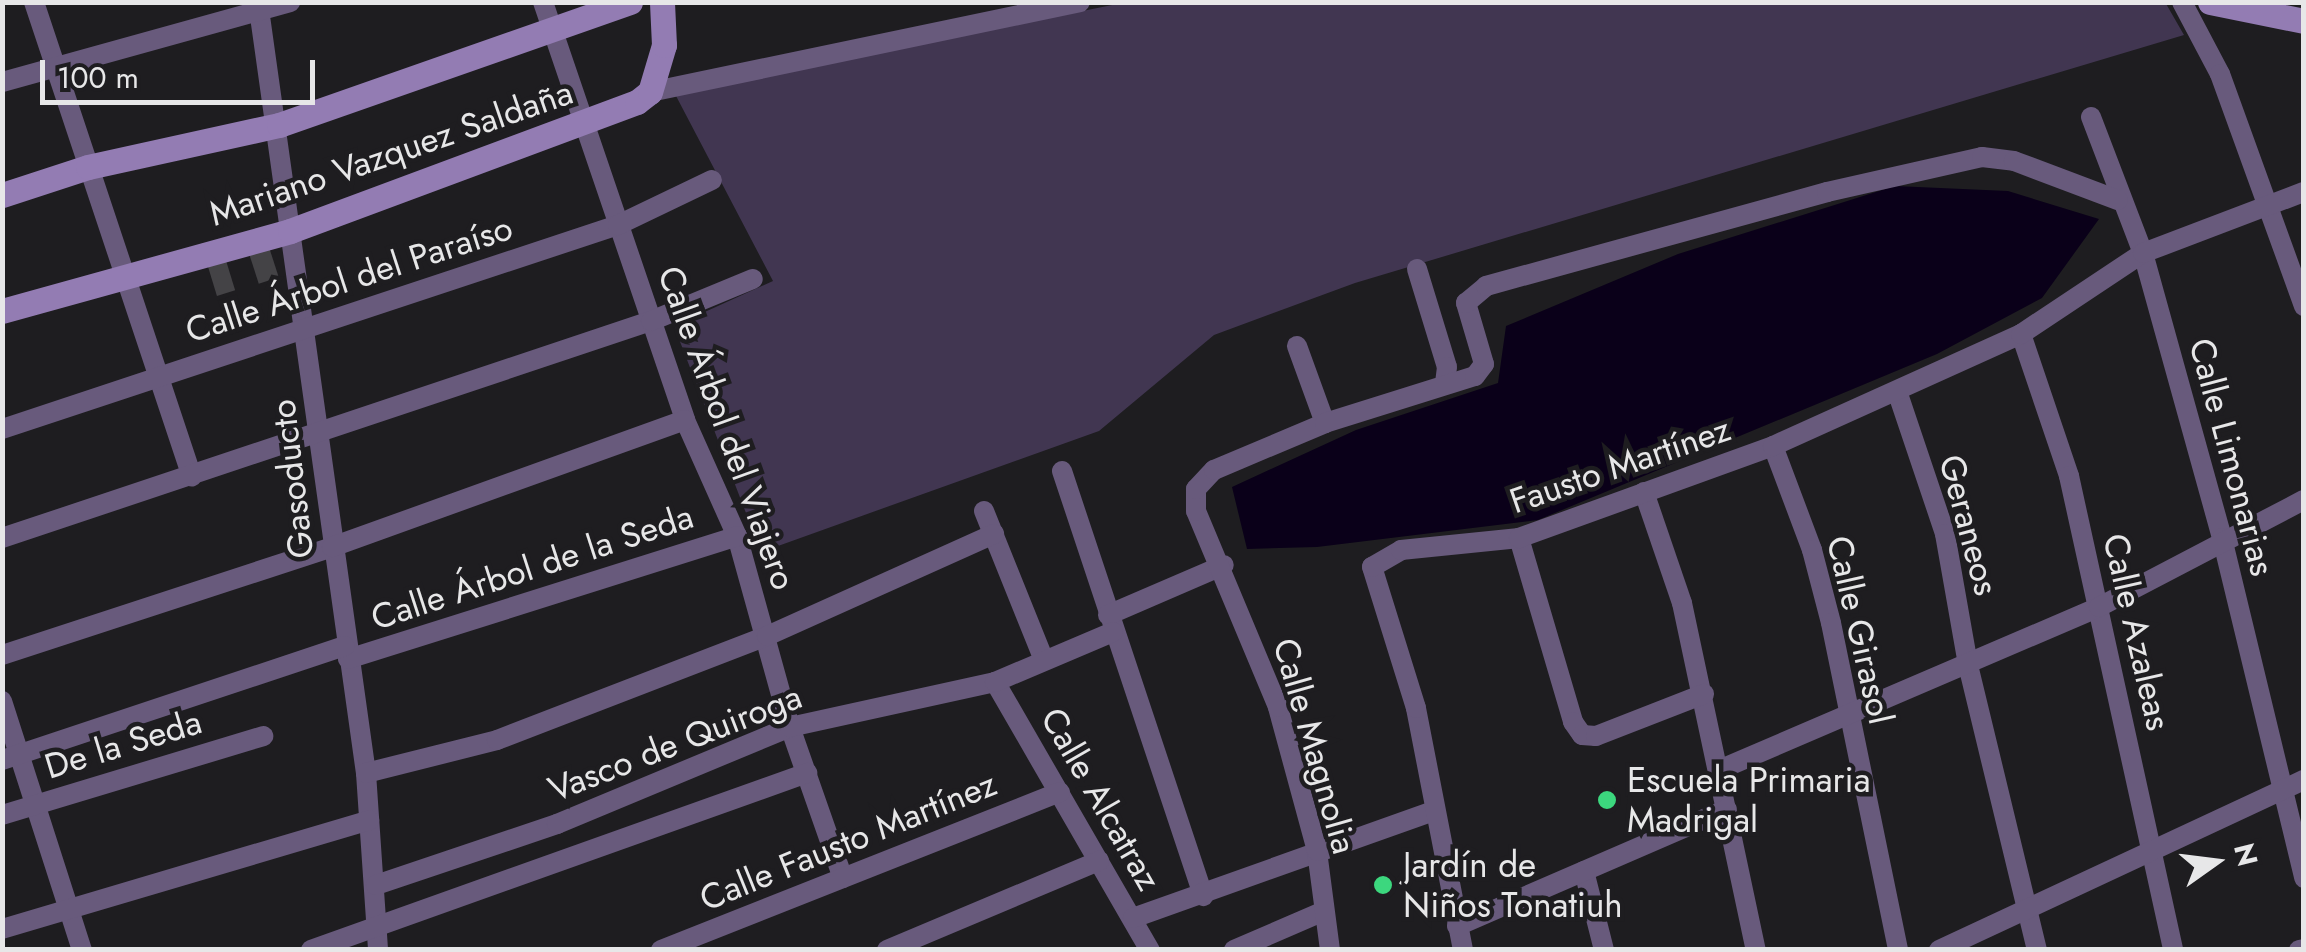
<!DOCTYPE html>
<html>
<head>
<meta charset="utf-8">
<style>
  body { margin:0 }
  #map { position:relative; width:2306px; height:952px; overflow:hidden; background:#1e1d20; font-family:Jost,sans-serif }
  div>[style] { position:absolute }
  .green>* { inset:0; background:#413651 }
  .water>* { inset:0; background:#0a0019 }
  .building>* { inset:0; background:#444346; transform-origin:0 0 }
  .street>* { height:20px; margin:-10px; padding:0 10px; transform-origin:10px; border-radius:10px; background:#685a7c }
  .secondary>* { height:25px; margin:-12.5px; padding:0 12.5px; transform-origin:12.5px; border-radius:12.5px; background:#937cb3 }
  .dots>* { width:28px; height:28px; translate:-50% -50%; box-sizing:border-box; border:5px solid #1e1d20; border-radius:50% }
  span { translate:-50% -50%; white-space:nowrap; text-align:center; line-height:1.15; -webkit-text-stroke:9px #1e1d20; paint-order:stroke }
  .street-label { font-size:35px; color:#e7e7e8 }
  .poi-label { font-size:35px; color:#e7e7e8 }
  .left { translate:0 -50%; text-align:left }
  .frame { position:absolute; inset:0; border:5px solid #e7e7e8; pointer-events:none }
  .north { position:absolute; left:2166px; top:812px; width:100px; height:100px; -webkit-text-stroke:8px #1e1d20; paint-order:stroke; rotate:76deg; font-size:28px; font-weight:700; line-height:40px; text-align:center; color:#e7e7e8 }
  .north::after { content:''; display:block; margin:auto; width:35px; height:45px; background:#e7e7e8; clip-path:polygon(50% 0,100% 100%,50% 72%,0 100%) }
  .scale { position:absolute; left:40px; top:60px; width:275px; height:45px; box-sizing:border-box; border:5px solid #e7e7e8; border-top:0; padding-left:12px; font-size:30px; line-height:35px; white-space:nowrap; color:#e7e7e8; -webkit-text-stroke:8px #1e1d20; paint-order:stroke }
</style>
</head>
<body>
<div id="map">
  <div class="green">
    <div style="clip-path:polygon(2165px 2px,2184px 35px,1355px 283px,1214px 335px,1099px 431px,761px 552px,674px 326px,773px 281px,675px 94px,1122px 3px)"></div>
  </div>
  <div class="water">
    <div style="clip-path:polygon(1895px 186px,2008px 191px,2099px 219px,2042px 298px,1937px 354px,1538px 520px,1317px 547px,1247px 549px,1232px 487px,1356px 430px,1498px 383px,1506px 326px,1678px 254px)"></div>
  </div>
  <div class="building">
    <div style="left:267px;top:241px;width:38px;height:21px;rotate:72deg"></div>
    <div style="left:224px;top:254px;width:38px;height:19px;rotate:73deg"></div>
  </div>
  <div class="street">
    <div style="left:34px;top:2px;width:500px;rotate:71.6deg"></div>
    <div style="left:258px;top:2px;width:779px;rotate:82.03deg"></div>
    <div style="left:366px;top:773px;width:177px;rotate:86.1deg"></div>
    <div style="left:543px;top:2px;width:441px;rotate:71.2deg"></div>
    <div style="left:685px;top:420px;width:127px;rotate:65.9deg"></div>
    <div style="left:737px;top:536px;width:198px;rotate:74.5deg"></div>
    <div style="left:790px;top:727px;width:160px;rotate:70.7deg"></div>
    <div style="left:2182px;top:2px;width:81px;rotate:62.2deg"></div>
    <div style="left:2220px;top:74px;width:247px;rotate:70.1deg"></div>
    <div style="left:2px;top:82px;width:299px;rotate:-15.5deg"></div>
    <div style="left:650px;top:92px;width:439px;rotate:-11.8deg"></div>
    <div style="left:2091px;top:117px;width:146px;rotate:69.1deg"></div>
    <div style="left:2143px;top:253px;width:296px;rotate:74.5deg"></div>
    <div style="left:2222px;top:538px;width:350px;rotate:76.4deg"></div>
    <div style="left:1417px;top:269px;width:102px;rotate:73deg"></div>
    <div style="left:1447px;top:367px;width:17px;rotate:97deg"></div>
    <div style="left:2021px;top:334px;width:150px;rotate:71.3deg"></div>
    <div style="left:2069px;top:476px;width:485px;rotate:77.6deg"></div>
    <div style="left:1297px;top:346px;width:82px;rotate:70deg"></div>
    <div style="left:1898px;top:394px;width:148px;rotate:71.4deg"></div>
    <div style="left:1945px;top:534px;width:133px;rotate:80deg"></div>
    <div style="left:1968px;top:665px;width:293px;rotate:76.4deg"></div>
    <div style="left:2px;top:429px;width:649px;rotate:-18.32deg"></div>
    <div style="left:618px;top:225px;width:104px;rotate:-25.6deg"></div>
    <div style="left:1773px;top:446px;width:111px;rotate:69.4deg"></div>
    <div style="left:1812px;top:550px;width:75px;rotate:75.4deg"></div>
    <div style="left:1831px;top:623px;width:334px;rotate:78.4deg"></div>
    <div style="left:1062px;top:471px;width:448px;rotate:71.6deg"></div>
    <div style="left:1644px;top:492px;width:117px;rotate:71.1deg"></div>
    <div style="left:1682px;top:603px;width:355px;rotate:78deg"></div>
    <div style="left:984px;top:511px;width:158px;rotate:68.1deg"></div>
    <div style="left:2px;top:538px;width:684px;rotate:-18.49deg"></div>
    <div style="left:651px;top:321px;width:110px;rotate:-22.4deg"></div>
    <div style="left:1519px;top:538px;width:192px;rotate:73.6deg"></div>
    <div style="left:1573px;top:722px;width:16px;rotate:55deg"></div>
    <div style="left:1582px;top:735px;width:14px;rotate:4deg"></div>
    <div style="left:1596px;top:736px;width:116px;rotate:-21.3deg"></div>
    <div style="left:1108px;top:615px;width:126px;rotate:-23.3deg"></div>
    <div style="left:2px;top:655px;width:347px;rotate:-18.1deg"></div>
    <div style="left:332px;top:547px;width:375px;rotate:-19.8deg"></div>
    <div style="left:348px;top:659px;width:408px;rotate:-17.5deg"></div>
    <div style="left:995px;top:682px;width:310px;rotate:60deg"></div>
    <div style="left:2px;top:701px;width:262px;rotate:72.2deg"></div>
    <div style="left:2px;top:760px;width:361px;rotate:-18.4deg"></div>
    <div style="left:1719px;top:770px;width:413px;rotate:-23.2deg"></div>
    <div style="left:2099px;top:607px;width:231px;rotate:-27.6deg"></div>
    <div style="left:366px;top:773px;width:135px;rotate:-14.1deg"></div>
    <div style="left:497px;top:740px;width:289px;rotate:-21.1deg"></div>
    <div style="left:767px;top:636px;width:249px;rotate:-24.2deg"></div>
    <div style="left:2px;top:815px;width:273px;rotate:-16.8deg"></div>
    <div style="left:1584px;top:871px;width:81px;rotate:75.8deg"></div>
    <div style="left:376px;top:885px;width:191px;rotate:-18.6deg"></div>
    <div style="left:557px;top:824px;width:252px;rotate:-22.6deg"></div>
    <div style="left:790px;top:727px;width:210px;rotate:-12.4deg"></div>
    <div style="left:995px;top:682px;width:128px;rotate:-23deg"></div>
    <div style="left:1133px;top:918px;width:319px;rotate:-19.6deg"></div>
    <div style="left:1457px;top:926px;width:294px;rotate:-23.4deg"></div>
    <div style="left:2px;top:929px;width:383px;rotate:-16.5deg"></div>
    <div style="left:311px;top:950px;width:527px;rotate:-19.64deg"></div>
    <div style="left:661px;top:950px;width:429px;rotate:-21.6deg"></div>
    <div style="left:887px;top:950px;width:230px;rotate:-22.8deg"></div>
    <div style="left:1234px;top:950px;width:96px;rotate:-23.4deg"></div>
    <div style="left:1330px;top:950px;width:100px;rotate:-97.5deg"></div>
    <div style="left:1317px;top:851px;width:149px;rotate:-105.2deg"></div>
    <div style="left:1278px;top:707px;width:212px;rotate:-112.7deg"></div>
    <div style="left:1196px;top:511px;width:22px;rotate:-90deg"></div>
    <div style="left:1196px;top:489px;width:26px;rotate:-47deg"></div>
    <div style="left:1214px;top:470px;width:121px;rotate:-22.9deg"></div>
    <div style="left:1325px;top:423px;width:157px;rotate:-17.4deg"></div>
    <div style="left:1475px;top:376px;width:15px;rotate:-53deg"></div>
    <div style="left:1484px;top:364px;width:64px;rotate:-106.4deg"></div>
    <div style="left:1466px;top:303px;width:26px;rotate:-40deg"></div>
    <div style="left:1486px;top:286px;width:354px;rotate:-15.4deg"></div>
    <div style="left:1827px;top:192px;width:159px;rotate:-12.7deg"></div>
    <div style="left:1982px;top:157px;width:32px;rotate:7deg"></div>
    <div style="left:2014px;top:161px;width:111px;rotate:20.6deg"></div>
    <div style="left:1463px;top:950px;width:247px;rotate:-101deg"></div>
    <div style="left:1416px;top:708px;width:148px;rotate:-107.3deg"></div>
    <div style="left:1372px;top:567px;width:34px;rotate:-30deg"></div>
    <div style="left:1401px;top:550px;width:119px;rotate:-5.8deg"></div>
    <div style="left:1519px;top:538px;width:270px;rotate:-19.9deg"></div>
    <div style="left:1773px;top:446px;width:272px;rotate:-24.3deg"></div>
    <div style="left:2021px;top:334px;width:146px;rotate:-33.6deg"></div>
    <div style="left:2143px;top:253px;width:172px;rotate:-20.8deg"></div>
    <div style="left:1939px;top:950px;width:403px;rotate:-25deg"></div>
    <div style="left:2299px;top:950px;width:5px;rotate:-11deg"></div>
  </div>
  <div class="secondary">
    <div style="left:2210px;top:2px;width:96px;rotate:11.4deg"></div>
    <div style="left:2px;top:195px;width:90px;rotate:-18deg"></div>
    <div style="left:88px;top:167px;width:196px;rotate:-12.4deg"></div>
    <div style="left:279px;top:125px;width:372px;rotate:-19.3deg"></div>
    <div style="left:2px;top:311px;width:299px;rotate:-15.5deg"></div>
    <div style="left:290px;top:231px;width:370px;rotate:-20.4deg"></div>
    <div style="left:637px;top:102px;width:16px;rotate:-38deg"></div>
    <div style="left:650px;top:92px;width:49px;rotate:-73.4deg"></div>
    <div style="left:664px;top:45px;width:43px;rotate:-92.7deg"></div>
  </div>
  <div class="dots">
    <div style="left:1607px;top:800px;background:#3cd77e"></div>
    <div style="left:1383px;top:885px;background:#3cd77e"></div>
  </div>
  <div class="street-label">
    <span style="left:391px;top:153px;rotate:-19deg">Mariano Vazquez Saldaña</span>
    <span style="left:349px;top:279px;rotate:-18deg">Calle Árbol del Paraíso</span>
    <span style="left:727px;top:428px;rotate:70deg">Calle Árbol del Viajero</span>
    <span style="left:2232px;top:457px;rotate:75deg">Calle Limonarias</span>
    <span style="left:1620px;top:465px;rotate:-19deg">Fausto Martínez</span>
    <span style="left:292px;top:479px;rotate:-97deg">Gasoducto</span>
    <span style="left:1969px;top:525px;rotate:75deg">Geraneos</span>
    <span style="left:532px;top:567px;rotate:-18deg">Calle Árbol de la Seda</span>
    <span style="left:1860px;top:630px;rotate:77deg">Calle Girasol</span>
    <span style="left:2137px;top:632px;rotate:77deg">Calle Azaleas</span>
    <span style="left:675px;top:743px;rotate:-21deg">Vasco de Quiroga</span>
    <span style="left:123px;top:744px;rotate:-17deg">De la Seda</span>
    <span style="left:1315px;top:746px;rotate:74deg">Calle Magnolia</span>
    <span style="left:1101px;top:799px;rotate:60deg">Calle Alcatraz</span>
    <span style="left:848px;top:841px;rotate:-22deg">Calle Fausto Martínez</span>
  </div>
  <div class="poi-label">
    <span class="left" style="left:1627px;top:800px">Escuela Primaria<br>Madrigal</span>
    <span class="left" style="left:1403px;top:885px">Jardín de<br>Niños Tonatiuh</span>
  </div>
  <div class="frame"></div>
  <div class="north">N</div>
  <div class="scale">100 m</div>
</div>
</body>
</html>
